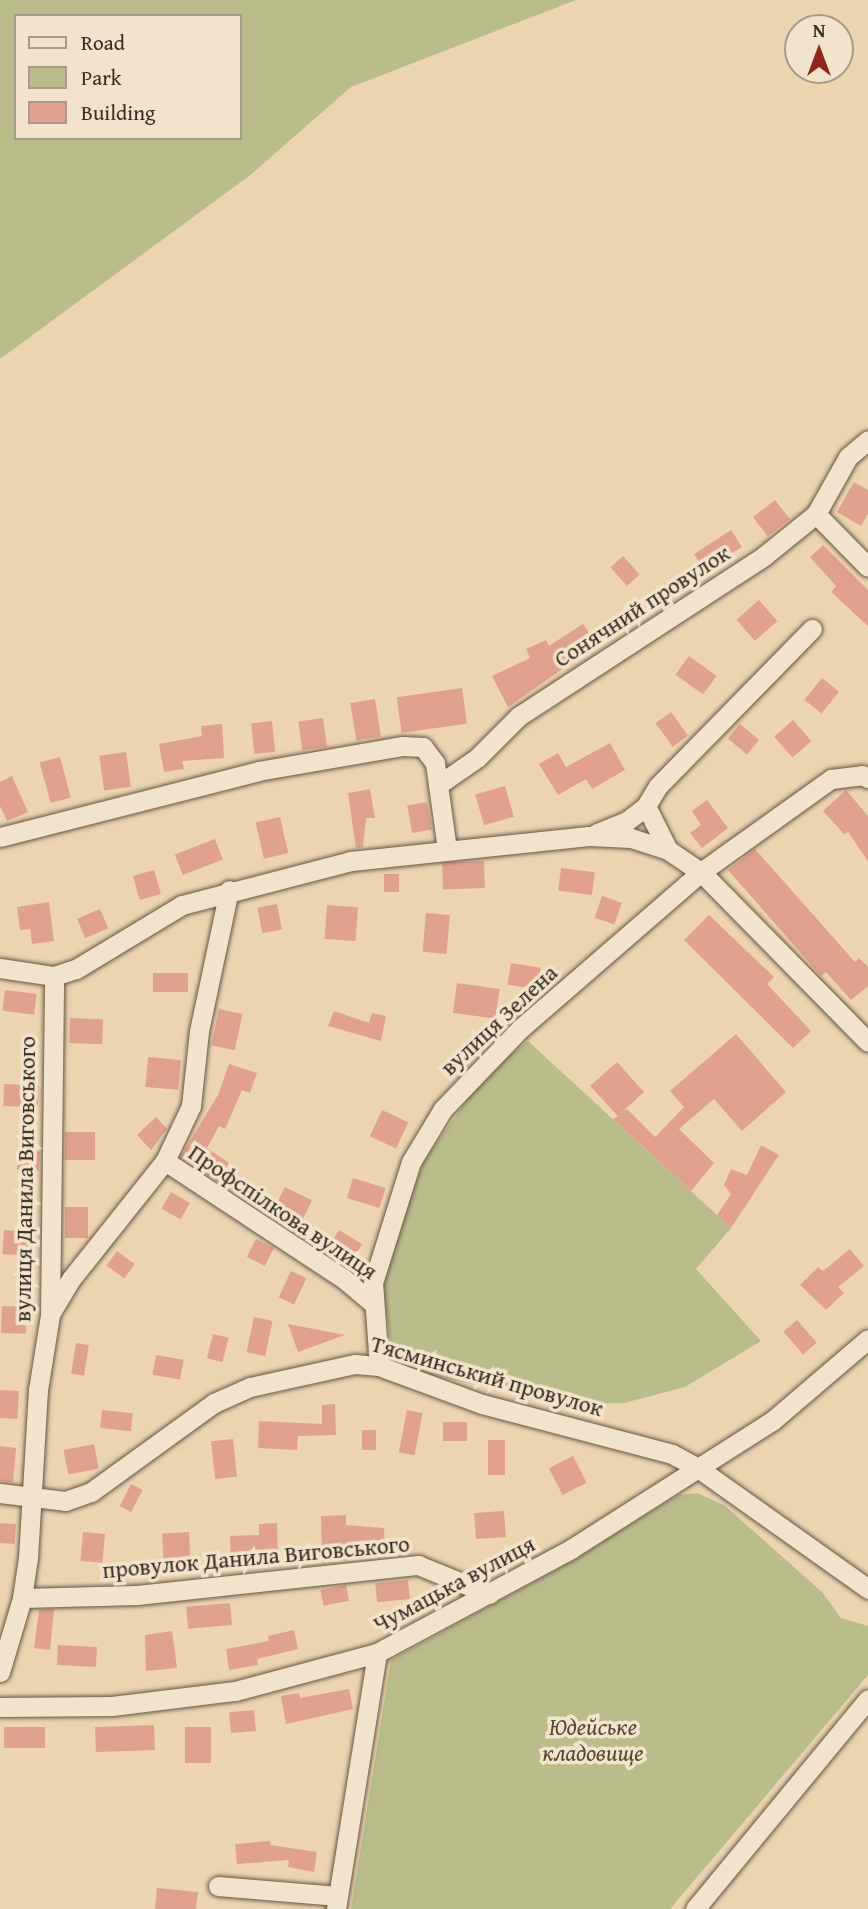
<!DOCTYPE html>
<html>
<head>
<meta charset="utf-8">
<style>
  body { margin:0 }
  #map { position:relative; width:868px; height:1909px; overflow:hidden; background:#ecd4ae; font-family:"Gentium Book Plus",serif }
  div>[style] { position:absolute }
  .green>* { inset:0; background:#babc89 }
  .building>* { inset:0; background:#e1a28d; transform-origin:0 0 }
  .roads { filter:drop-shadow(0 0 2px #665645) drop-shadow(0 0 2px #665645) }
  .street>* { height:19px; margin:-9.5px; padding:0 9.5px; transform-origin:9.5px; border-radius:9.5px; background:#f3e3ca }
  span { translate:-50% -50%; white-space:nowrap; text-align:center; line-height:1.15; -webkit-text-stroke:7px #f3e3ca; paint-order:stroke }
  .street-label { font-size:23px; color:#392c22 }
  .park-label { font-size:23px; color:#534937; font-style:italic }
  .legend { position:absolute; left:14px; top:14px; width:228px; height:126px; box-sizing:border-box; background:#f3e3ca; border:2px solid #a99a87; margin:0; padding:9px 12px; list-style:none; font-size:21px; color:#392c22 }
  .legend li { display:flex; align-items:center; gap:14px; height:35px }
  .legend b { width:35px; border:2px solid #a99a87 }
  .north { position:absolute; left:784px; top:14px; width:70px; height:70px; box-sizing:border-box; background:#f3e3ca; border:2px solid #a99a87; border-radius:50%; rotate:0deg; font-size:19px; font-weight:700; line-height:28px; text-align:center; color:#392c22 }
  .north::after { content:''; display:block; margin:auto; width:24px; height:32px; background:#8f2418; clip-path:polygon(50% 0,100% 100%,50% 72%,0 100%) }
</style>
</head>
<body>
<div id="map">
  <div class="green">
    <div style="clip-path:polygon(evenodd,0 0,576px 0,351px 87px,249px 176px,0 359px,0 0,16px 16px,240px 16px,240px 138px,16px 138px,16px 16px)"></div>
    <div style="clip-path:polygon(528px 1041px,731px 1228px,696px 1269px,761px 1341px,685px 1387px,624px 1403px,565px 1404px,415px 1372px,392px 1355px,383px 1285px,402px 1217px,424px 1161px,483px 1077px)"></div>
    <div style="clip-path:polygon(697px 1493px,724px 1505px,822px 1592px,841px 1618px,868px 1626px,868px 1675px,670px 1909px,351px 1909px,391px 1660px,567px 1564px,678px 1495px)"></div>
  </div>
  <div class="building">
    <div style="clip-path:polygon(854px 482px,868px 490px,868px 514px,861px 526px,837px 512px)"></div>
    <div style="left:775px;top:500px;width:24px;height:28px;rotate:52deg"></div>
    <div style="left:731px;top:530px;width:20px;height:44px;rotate:57deg"></div>
    <div style="clip-path:polygon(823px 545px,868px 590px,868px 626px,831px 592px,836px 586px,810px 557px)"></div>
    <div style="left:623px;top:556px;width:25px;height:17px;rotate:48deg"></div>
    <div style="left:759px;top:600px;width:28px;height:30px;rotate:49deg"></div>
    <div style="clip-path:polygon(583px 624px,597px 645px,508px 707px,492px 676px,530px 658px,526px 649px,546px 640px,549px 646px)"></div>
    <div style="left:689px;top:656px;width:34px;height:23px;rotate:36deg"></div>
    <div style="left:822px;top:678px;width:22px;height:28px;rotate:39deg"></div>
    <div style="left:462px;top:688px;width:36px;height:66px;rotate:82deg"></div>
    <div style="left:375px;top:699px;width:38px;height:25px;rotate:81deg"></div>
    <div style="left:671px;top:712px;width:29px;height:19px;rotate:54deg"></div>
    <div style="left:323px;top:718px;width:29px;height:25px;rotate:82deg"></div>
    <div style="left:793px;top:720px;width:28px;height:25px;rotate:49deg"></div>
    <div style="left:272px;top:721px;width:31px;height:21px;rotate:84deg"></div>
    <div style="clip-path:polygon(222px 724px,224px 758px,182px 761px,184px 769px,164px 772px,159px 744px,202px 736px,201px 726px)"></div>
    <div style="left:740px;top:724px;width:25px;height:19px;rotate:40deg"></div>
    <div style="clip-path:polygon(610px 743px,625px 770px,592px 789px,586px 779px,558px 795px,539px 764px,558px 753px,566px 767px)"></div>
    <div style="left:126px;top:752px;width:35px;height:27px;rotate:82deg"></div>
    <div style="left:60px;top:757px;width:42px;height:21px;rotate:75deg"></div>
    <div style="clip-path:polygon(12px 776px,28px 812px,7px 821px,0 806px,0 782px)"></div>
    <div style="left:505px;top:786px;width:32px;height:31px;rotate:74deg"></div>
    <div style="clip-path:polygon(370px 789px,375px 818px,366px 818px,363px 847px,356px 848px,348px 793px)"></div>
    <div style="clip-path:polygon(846px 790px,868px 816px,868px 861px,848px 832px,844px 834px,823px 811px)"></div>
    <div style="clip-path:polygon(707px 800px,728px 828px,702px 848px,690px 833px,701px 825px,692px 811px)"></div>
    <div style="left:427px;top:802px;width:28px;height:20px;rotate:80deg"></div>
    <div style="left:280px;top:817px;width:37px;height:25px;rotate:77deg"></div>
    <div style="left:215px;top:839px;width:22px;height:43px;rotate:69deg"></div>
    <div style="clip-path:polygon(755px 849px,855px 962px,859px 958px,868px 967px,868px 986px,851px 1000px,826px 972px,821px 976px,728px 870px)"></div>
    <div style="left:484px;top:861px;width:27px;height:42px;rotate:88deg"></div>
    <div style="left:561px;top:868px;width:34px;height:23px;rotate:7deg"></div>
    <div style="left:154px;top:870px;width:25px;height:22px;rotate:74deg"></div>
    <div style="left:384px;top:874px;width:15px;height:18px"></div>
    <div style="left:602px;top:896px;width:21px;height:23px;rotate:19deg"></div>
    <div style="clip-path:polygon(49px 902px,54px 941px,32px 944px,30px 929px,20px 930px,17px 907px)"></div>
    <div style="left:277px;top:904px;width:26px;height:20px;rotate:79deg"></div>
    <div style="left:327px;top:905px;width:31px;height:34px;rotate:4deg"></div>
    <div style="left:100px;top:909px;width:21px;height:25px;rotate:67deg"></div>
    <div style="left:426px;top:913px;width:24px;height:39px;rotate:5deg"></div>
    <div style="clip-path:polygon(709px 915px,774px 977px,767px 984px,811px 1031px,793px 1048px,684px 940px)"></div>
    <div style="left:511px;top:963px;width:30px;height:22px;rotate:9deg"></div>
    <div style="left:153px;top:973px;width:35px;height:19px"></div>
    <div style="left:457px;top:983px;width:43px;height:30px;rotate:8deg"></div>
    <div style="left:5px;top:990px;width:32px;height:21px;rotate:7deg"></div>
    <div style="left:219px;top:1009px;width:24px;height:37px;rotate:12deg"></div>
    <div style="clip-path:polygon(334px 1011px,369px 1023px,372px 1013px,386px 1016px,381px 1041px,328px 1026px)"></div>
    <div style="left:70px;top:1018px;width:33px;height:25px;rotate:2deg"></div>
    <div style="clip-path:polygon(736px 1034px,786px 1092px,742px 1131px,714px 1099px,679px 1129px,714px 1163px,691px 1191px,613px 1119px,618px 1116px,590px 1086px,617px 1062px,644px 1092px,620px 1114px,627px 1109px,655px 1137px,684px 1107px,670px 1091px)"></div>
    <div style="left:148px;top:1057px;width:33px;height:30px;rotate:5deg"></div>
    <div style="clip-path:polygon(229px 1064px,257px 1073px,250px 1093px,242px 1090px,225px 1129px,219px 1126px,207px 1148px,229px 1163px,217px 1181px,181px 1156px,218px 1095px)"></div>
    <div style="left:4px;top:1084px;width:35px;height:22px;rotate:2deg"></div>
    <div style="left:382px;top:1110px;width:29px;height:29px;rotate:25deg"></div>
    <div style="clip-path:polygon(156px 1117px,167px 1129px,151px 1150px,137px 1135px)"></div>
    <div style="left:95px;top:1132px;width:28px;height:30px;rotate:90deg"></div>
    <div style="clip-path:polygon(761px 1145px,779px 1155px,731px 1228px,717px 1215px,731px 1194px,724px 1185px,731px 1169px,747px 1175px)"></div>
    <div style="left:18px;top:1150px;width:22px;height:20px;rotate:3deg"></div>
    <div style="left:353px;top:1178px;width:34px;height:21px;rotate:17deg"></div>
    <div style="left:285px;top:1187px;width:30px;height:24px;rotate:26deg"></div>
    <div style="left:171px;top:1192px;width:22px;height:19px;rotate:30deg"></div>
    <div style="left:65px;top:1207px;width:23px;height:31px"></div>
    <div style="left:4px;top:1230px;width:31px;height:24px;rotate:4deg"></div>
    <div style="left:339px;top:1230px;width:27px;height:22px;rotate:31deg"></div>
    <div style="left:256px;top:1239px;width:20px;height:20px;rotate:27deg"></div>
    <div style="clip-path:polygon(850px 1249px,864px 1266px,838px 1287px,844px 1293px,826px 1310px,800px 1285px,818px 1267px,823px 1271px)"></div>
    <div style="left:117px;top:1251px;width:22px;height:18px;rotate:36deg"></div>
    <div style="left:291px;top:1271px;width:17px;height:29px;rotate:25deg"></div>
    <div style="left:2px;top:1306px;width:25px;height:27px;rotate:2deg"></div>
    <div style="left:254px;top:1317px;width:19px;height:36px;rotate:12deg"></div>
    <div style="left:797px;top:1320px;width:30px;height:18px;rotate:49deg"></div>
    <div style="clip-path:polygon(288px 1324px,345px 1335px,298px 1352px)"></div>
    <div style="left:213px;top:1334px;width:16px;height:25px;rotate:14deg"></div>
    <div style="left:76px;top:1343px;width:13px;height:31px;rotate:9deg"></div>
    <div style="left:156px;top:1355px;width:28px;height:20px;rotate:10deg"></div>
    <div style="left:0;top:1390px;width:19px;height:28px;rotate:3deg"></div>
    <div style="clip-path:polygon(335px 1404px,336px 1435px,298px 1436px,297px 1450px,258px 1448px,259px 1421px,322px 1424px,322px 1405px)"></div>
    <div style="left:102px;top:1410px;width:31px;height:18px;rotate:6deg"></div>
    <div style="left:407px;top:1410px;width:16px;height:43px;rotate:11deg"></div>
    <div style="left:443px;top:1422px;width:24px;height:19px"></div>
    <div style="left:362px;top:1430px;width:14px;height:20px"></div>
    <div style="left:233px;top:1439px;width:38px;height:22px;rotate:84deg"></div>
    <div style="left:488px;top:1440px;width:17px;height:35px"></div>
    <div style="left:94px;top:1444px;width:25px;height:31px;rotate:79deg"></div>
    <div style="clip-path:polygon(0 1446px,16px 1448px,13px 1482px,0 1481px)"></div>
    <div style="left:573px;top:1456px;width:30px;height:27px;rotate:63deg"></div>
    <div style="left:131px;top:1484px;width:13px;height:25px;rotate:27deg"></div>
    <div style="left:504px;top:1511px;width:26px;height:30px;rotate:86deg"></div>
    <div style="clip-path:polygon(346px 1515px,346px 1525px,384px 1528px,385px 1552px,322px 1553px,321px 1516px)"></div>
    <div style="left:0;top:1523px;width:16px;height:20px;rotate:4deg"></div>
    <div style="clip-path:polygon(277px 1523px,278px 1558px,248px 1560px,248px 1567px,231px 1568px,230px 1536px,259px 1535px,259px 1524px)"></div>
    <div style="left:83px;top:1532px;width:22px;height:29px;rotate:5deg"></div>
    <div style="left:189px;top:1532px;width:37px;height:27px;rotate:87deg"></div>
    <div style="left:408px;top:1580px;width:19px;height:33px;rotate:84deg"></div>
    <div style="left:346px;top:1585px;width:16px;height:26px;rotate:79deg"></div>
    <div style="left:230px;top:1603px;width:22px;height:44px;rotate:85deg"></div>
    <div style="clip-path:polygon(54px 1609px,50px 1650px,34px 1648px,39px 1610px)"></div>
    <div style="clip-path:polygon(294px 1630px,298px 1649px,257px 1659px,258px 1665px,229px 1670px,226px 1649px,269px 1641px,268px 1636px)"></div>
    <div style="clip-path:polygon(172px 1631px,177px 1668px,146px 1671px,145px 1635px)"></div>
    <div style="left:58px;top:1645px;width:39px;height:20px;rotate:3deg"></div>
    <div style="clip-path:polygon(349px 1689px,353px 1709px,286px 1724px,281px 1696px,299px 1693px,300px 1698px)"></div>
    <div style="left:254px;top:1710px;width:21px;height:25px;rotate:85deg"></div>
    <div style="left:154px;top:1725px;width:25px;height:59px;rotate:88deg"></div>
    <div style="left:4px;top:1727px;width:41px;height:21px"></div>
    <div style="left:185px;top:1727px;width:26px;height:36px"></div>
    <div style="clip-path:polygon(270px 1841px,270px 1845px,317px 1852px,314px 1872px,288px 1867px,289px 1860px,237px 1864px,235px 1844px)"></div>
    <div style="clip-path:polygon(157px 1888px,198px 1892px,196px 1909px,155px 1909px)"></div>
  </div>
  <div class="roads">
    <div class="street">
      <div style="left:816px;top:514px;width:65px;rotate:-60.7deg"></div>
      <div style="left:848px;top:457px;width:26px;rotate:-40deg"></div>
      <div style="left:438px;top:785px;width:47px;rotate:-34.7deg"></div>
      <div style="left:477px;top:758px;width:59px;rotate:-45deg"></div>
      <div style="left:519px;top:716px;width:293px;rotate:-33.1deg"></div>
      <div style="left:764px;top:556px;width:67px;rotate:-38.9deg"></div>
      <div style="left:816px;top:514px;width:74px;rotate:45.5deg"></div>
      <div style="left:646px;top:806px;width:49px;rotate:63.4deg"></div>
      <div style="left:597px;top:833px;width:32px;rotate:-22deg"></div>
      <div style="left:627px;top:821px;width:24px;rotate:-38deg"></div>
      <div style="left:646px;top:806px;width:23px;rotate:-59deg"></div>
      <div style="left:658px;top:786px;width:220px;rotate:-45.6deg"></div>
      <div style="left:0;top:837px;width:266px;rotate:-14.3deg"></div>
      <div style="left:258px;top:771px;width:147px;rotate:-9.8deg"></div>
      <div style="left:403px;top:746px;width:20px;rotate:3deg"></div>
      <div style="left:423px;top:747px;width:20px;rotate:53deg"></div>
      <div style="left:435px;top:763px;width:88px;rotate:82.1deg"></div>
      <div style="left:0;top:968px;width:55px;rotate:8.4deg"></div>
      <div style="left:54px;top:976px;width:23px;rotate:-18deg"></div>
      <div style="left:76px;top:969px;width:124px;rotate:-31.1deg"></div>
      <div style="left:182px;top:905px;width:175px;rotate:-14.6deg"></div>
      <div style="left:351px;top:861px;width:239px;rotate:-6deg"></div>
      <div style="left:589px;top:836px;width:42px;rotate:2.7deg"></div>
      <div style="left:631px;top:838px;width:39px;rotate:18deg"></div>
      <div style="left:668px;top:850px;width:40px;rotate:34deg"></div>
      <div style="left:701px;top:872px;width:160px;rotate:-35.6deg"></div>
      <div style="left:831px;top:779px;width:31px;rotate:-7deg"></div>
      <div style="left:862px;top:775px;width:7px;rotate:27deg"></div>
      <div style="left:165px;top:1161px;width:214px;rotate:33.4deg"></div>
      <div style="left:344px;top:1279px;width:38px;rotate:40deg"></div>
      <div style="left:50px;top:1314px;width:41px;rotate:-59deg"></div>
      <div style="left:71px;top:1279px;width:151px;rotate:-51.5deg"></div>
      <div style="left:165px;top:1161px;width:61px;rotate:-64.7deg"></div>
      <div style="left:191px;top:1106px;width:75px;rotate:-83.9deg"></div>
      <div style="left:199px;top:1031px;width:144px;rotate:-78deg"></div>
      <div style="left:379px;top:1366px;width:83px;rotate:-94.1deg"></div>
      <div style="left:373px;top:1283px;width:127px;rotate:-72.6deg"></div>
      <div style="left:411px;top:1162px;width:62px;rotate:-58.9deg"></div>
      <div style="left:443px;top:1109px;width:112px;rotate:-46.1deg"></div>
      <div style="left:521px;top:1028px;width:238px;rotate:-40.9deg"></div>
      <div style="left:701px;top:872px;width:238px;rotate:45.5deg"></div>
      <div style="left:0;top:1493px;width:65px;rotate:7deg"></div>
      <div style="left:65px;top:1501px;width:28px;rotate:-19deg"></div>
      <div style="left:91px;top:1492px;width:152px;rotate:-35.9deg"></div>
      <div style="left:214px;top:1403px;width:39px;rotate:-24deg"></div>
      <div style="left:250px;top:1387px;width:107px;rotate:-12.4deg"></div>
      <div style="left:355px;top:1364px;width:24px;rotate:5deg"></div>
      <div style="left:379px;top:1366px;width:110px;rotate:20.3deg"></div>
      <div style="left:482px;top:1404px;width:196px;rotate:14.7deg"></div>
      <div style="left:672px;top:1454px;width:30px;rotate:28deg"></div>
      <div style="left:698px;top:1468px;width:209px;rotate:35.4deg"></div>
      <div style="left:22px;top:1598px;width:115px;rotate:-1.5deg"></div>
      <div style="left:137px;top:1595px;width:283px;rotate:-6.1deg"></div>
      <div style="left:418px;top:1565px;width:77px;rotate:22.2deg"></div>
      <div style="left:0;top:1672px;width:77px;rotate:-73.4deg"></div>
      <div style="left:22px;top:1598px;width:40px;rotate:-81.5deg"></div>
      <div style="left:28px;top:1558px;width:168px;rotate:-86.6deg"></div>
      <div style="left:38px;top:1390px;width:76px;rotate:-80.9deg"></div>
      <div style="left:50px;top:1315px;width:339px;rotate:-89.3deg"></div>
      <div style="left:0;top:1707px;width:112px;rotate:-0.5deg"></div>
      <div style="left:112px;top:1706px;width:124px;rotate:-7deg"></div>
      <div style="left:235px;top:1691px;width:147px;rotate:-15deg"></div>
      <div style="left:377px;top:1653px;width:220px;rotate:-28.2deg"></div>
      <div style="left:571px;top:1549px;width:238px;rotate:-32.5deg"></div>
      <div style="left:772px;top:1421px;width:126px;rotate:-40.5deg"></div>
      <div style="left:218px;top:1886px;width:120px;rotate:4.8deg"></div>
      <div style="left:336px;top:1909px;width:259px;rotate:-80.9deg"></div>
      <div style="left:695px;top:1909px;width:272px;rotate:-50.5deg"></div>
    </div>
  </div>
  <div class="street-label">
    <span style="left:642px;top:606px;rotate:-33deg">Сонячний провулок</span>
    <span style="left:499px;top:1020px;rotate:-43deg">вулиця Зелена</span>
    <span style="left:25px;top:1179px;rotate:-89deg">вулиця Данила Виговського</span>
    <span style="left:283px;top:1212px;rotate:34deg">Профспілкова вулиця</span>
    <span style="left:487px;top:1376px;rotate:16deg">Тясминський провулок</span>
    <span style="left:256px;top:1557px;rotate:-5deg">провулок Данила Виговського</span>
    <span style="left:454px;top:1584px;rotate:-28deg">Чумацька вулиця</span>
  </div>
  <div class="park-label">
    <span style="left:593px;top:1740px">Юдейське<br>кладовище</span>
  </div>
  <ul class="legend">
  <li><b style="height:9px;background:#f3e3ca"></b>Road</li>
  <li><b style="height:19px;background:#babc89"></b>Park</li>
  <li><b style="height:19px;background:#e1a28d"></b>Building</li>
  </ul>
  <div class="north">N</div>
</div>
</body>
</html>
